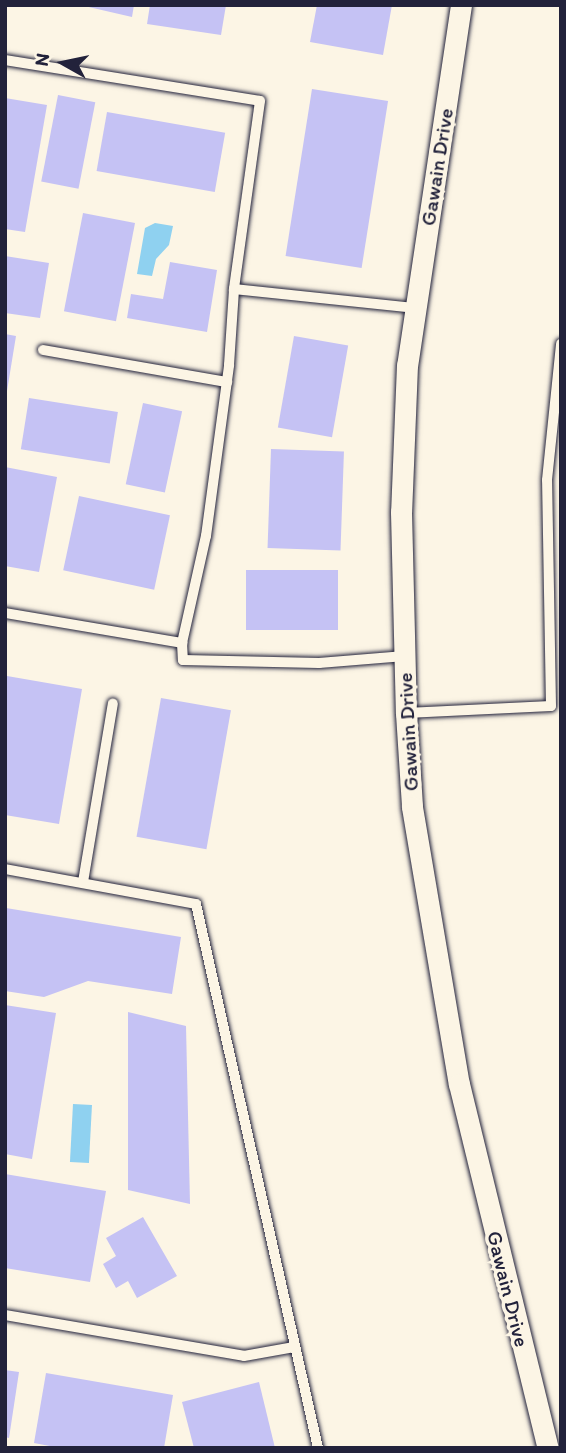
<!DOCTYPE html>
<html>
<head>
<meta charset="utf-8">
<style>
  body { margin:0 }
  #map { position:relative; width:566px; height:1453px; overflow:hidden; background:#fcf5e5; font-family:Itim,sans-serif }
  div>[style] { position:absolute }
  .water>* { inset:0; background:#8fd1f0; transform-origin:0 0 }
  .building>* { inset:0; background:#c5c2f4; transform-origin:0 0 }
  .roads { filter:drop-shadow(0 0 2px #22223b) drop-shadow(0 0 2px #22223b) }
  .service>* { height:10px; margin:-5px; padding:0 5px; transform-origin:5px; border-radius:5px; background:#fcf5e5 }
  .minor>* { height:21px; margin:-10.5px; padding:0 10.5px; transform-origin:10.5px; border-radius:10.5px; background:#fcf5e5 }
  span { translate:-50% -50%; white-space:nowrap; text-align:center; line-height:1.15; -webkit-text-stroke:7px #fcf5e5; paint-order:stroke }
  .street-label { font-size:21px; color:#22223b }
  .frame { position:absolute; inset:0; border:7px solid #22223b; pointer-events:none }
  .north { position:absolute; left:28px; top:28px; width:70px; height:70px; -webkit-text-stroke:5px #fcf5e5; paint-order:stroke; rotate:279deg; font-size:19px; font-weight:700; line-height:28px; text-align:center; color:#22223b }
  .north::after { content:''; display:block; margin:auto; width:24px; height:32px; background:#22223b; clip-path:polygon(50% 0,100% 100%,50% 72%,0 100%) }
</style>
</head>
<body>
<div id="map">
  <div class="water">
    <div style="clip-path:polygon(155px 223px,173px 226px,169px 245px,156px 259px,152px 276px,137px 274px,145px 228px)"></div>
    <div style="left:73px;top:1104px;width:19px;height:58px;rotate:3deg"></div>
  </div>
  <div class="building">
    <div style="clip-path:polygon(80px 5px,134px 5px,132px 17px)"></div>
    <div style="clip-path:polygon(150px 5px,226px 5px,221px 35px,147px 24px)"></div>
    <div style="clip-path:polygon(317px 5px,392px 5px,383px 55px,310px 42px)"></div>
    <div style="left:312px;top:89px;width:77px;height:169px;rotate:9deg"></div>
    <div style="left:58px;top:95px;width:38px;height:88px;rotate:11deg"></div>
    <div style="clip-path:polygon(5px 98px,47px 105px,25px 232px,5px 229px)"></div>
    <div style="left:107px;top:112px;width:120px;height:60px;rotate:10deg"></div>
    <div style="left:83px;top:213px;width:53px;height:100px;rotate:11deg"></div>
    <div style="clip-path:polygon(5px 256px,49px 263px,40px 318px,5px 313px)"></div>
    <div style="clip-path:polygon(170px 262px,217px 270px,207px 332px,127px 318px,131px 294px,163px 299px)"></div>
    <div style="clip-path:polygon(5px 334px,16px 336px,7px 391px,5px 391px)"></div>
    <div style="left:294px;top:336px;width:55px;height:93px;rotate:10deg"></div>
    <div style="left:29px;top:398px;width:90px;height:52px;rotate:9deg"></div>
    <div style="left:143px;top:403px;width:40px;height:83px;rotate:12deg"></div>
    <div style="left:271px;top:449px;width:73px;height:99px;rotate:2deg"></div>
    <div style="clip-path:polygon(5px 467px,57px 477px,39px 572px,5px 566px)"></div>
    <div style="left:79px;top:496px;width:93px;height:76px;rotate:12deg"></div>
    <div style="left:246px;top:570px;width:92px;height:60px"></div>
    <div style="clip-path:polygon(7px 676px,82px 689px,59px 824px,5px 815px)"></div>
    <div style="left:161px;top:698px;width:71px;height:141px;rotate:10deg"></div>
    <div style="clip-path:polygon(6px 908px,181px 937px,172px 994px,88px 981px,44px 997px,5px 991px)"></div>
    <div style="clip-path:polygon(5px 1005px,56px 1013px,32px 1159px,5px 1154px)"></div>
    <div style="clip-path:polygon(128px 1012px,186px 1026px,190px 1204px,128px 1190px)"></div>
    <div style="clip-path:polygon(5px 1174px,106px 1191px,90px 1282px,5px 1268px)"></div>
    <div style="clip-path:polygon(143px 1217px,177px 1276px,137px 1298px,128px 1281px,116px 1288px,103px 1264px,116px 1256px,106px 1238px)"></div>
    <div style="clip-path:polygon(5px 1370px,19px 1372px,9px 1438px,5px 1437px)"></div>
    <div style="clip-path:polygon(46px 1373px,173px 1395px,164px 1448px,60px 1448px,34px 1443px)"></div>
    <div style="clip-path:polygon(259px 1382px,275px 1448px,194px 1448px,182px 1402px)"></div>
  </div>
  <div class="roads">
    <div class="service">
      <div style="left:5px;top:60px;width:258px;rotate:9.1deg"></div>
      <div style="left:260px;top:101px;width:190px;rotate:97.9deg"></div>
      <div style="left:234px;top:289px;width:183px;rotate:6deg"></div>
      <div style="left:43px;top:350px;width:187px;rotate:9.9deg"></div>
      <div style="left:5px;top:613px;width:180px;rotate:9.6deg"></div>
      <div style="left:182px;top:643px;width:110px;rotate:-77.4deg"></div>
      <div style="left:206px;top:536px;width:173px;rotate:-82.3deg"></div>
      <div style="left:229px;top:365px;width:76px;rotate:-86.2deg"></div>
      <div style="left:182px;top:643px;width:17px;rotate:87deg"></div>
      <div style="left:183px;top:660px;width:136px;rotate:1.3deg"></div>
      <div style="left:319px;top:663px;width:86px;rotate:-4.7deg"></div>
      <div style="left:406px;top:713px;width:145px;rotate:-2.8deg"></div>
      <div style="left:551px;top:706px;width:226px;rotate:-91deg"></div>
      <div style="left:547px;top:480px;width:137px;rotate:-84.1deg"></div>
      <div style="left:5px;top:869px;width:194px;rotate:10.4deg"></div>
      <div style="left:196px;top:904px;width:558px;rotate:77.36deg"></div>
      <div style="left:83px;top:882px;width:181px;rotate:-80.5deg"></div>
      <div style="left:5px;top:1315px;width:242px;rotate:9.7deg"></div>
      <div style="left:244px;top:1356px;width:51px;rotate:-10.2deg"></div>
    </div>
    <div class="minor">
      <div style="left:461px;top:5px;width:364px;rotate:98.5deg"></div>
      <div style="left:407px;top:365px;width:147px;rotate:92.3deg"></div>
      <div style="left:401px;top:512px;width:201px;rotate:88.6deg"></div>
      <div style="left:406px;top:713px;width:94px;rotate:86.3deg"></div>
      <div style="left:412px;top:807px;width:281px;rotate:80.4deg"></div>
      <div style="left:459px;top:1084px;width:375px;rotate:76.3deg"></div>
    </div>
  </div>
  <div class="street-label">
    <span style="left:437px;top:167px;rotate:-81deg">Gawain Drive</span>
    <span style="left:408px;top:732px;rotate:-93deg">Gawain Drive</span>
    <span style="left:508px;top:1289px;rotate:76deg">Gawain Drive</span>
  </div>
  <div class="frame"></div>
  <div class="north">N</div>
</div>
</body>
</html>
